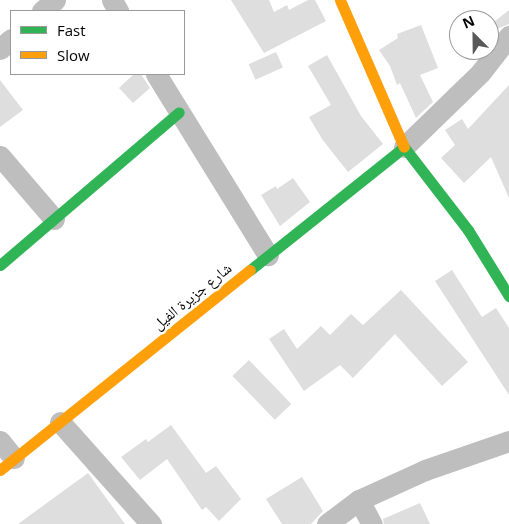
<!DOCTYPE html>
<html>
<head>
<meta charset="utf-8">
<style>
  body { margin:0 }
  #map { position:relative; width:509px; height:524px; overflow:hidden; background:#fff; font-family:"Open Sans","Noto Naskh Arabic",sans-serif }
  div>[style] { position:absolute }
  .building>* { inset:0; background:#dedede; transform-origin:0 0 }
  .street>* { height:21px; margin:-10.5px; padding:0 10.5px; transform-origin:10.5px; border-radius:10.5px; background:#bebebe }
  .fast>* { height:11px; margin:-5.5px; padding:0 5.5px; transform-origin:5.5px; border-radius:5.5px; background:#30b455 }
  .slow>* { height:11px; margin:-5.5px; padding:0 5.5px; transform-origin:5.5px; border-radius:5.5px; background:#ff9f0a }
  span { translate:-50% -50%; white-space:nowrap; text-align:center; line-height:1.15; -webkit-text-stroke:5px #fff; paint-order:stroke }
  .street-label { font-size:15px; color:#000 }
  .legend { position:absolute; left:10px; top:10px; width:175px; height:65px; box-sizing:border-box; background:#fff; border:1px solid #999; margin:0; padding:6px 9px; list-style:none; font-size:15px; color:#000 }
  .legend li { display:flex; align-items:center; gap:10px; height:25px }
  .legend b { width:25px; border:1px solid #999 }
  .north { position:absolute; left:449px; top:10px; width:50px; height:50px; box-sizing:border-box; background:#fff; border:1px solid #999; border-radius:50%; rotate:337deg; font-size:14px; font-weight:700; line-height:20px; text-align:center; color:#000 }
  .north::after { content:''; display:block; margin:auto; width:18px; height:22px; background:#595959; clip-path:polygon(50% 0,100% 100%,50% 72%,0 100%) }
</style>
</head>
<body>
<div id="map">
  <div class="building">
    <div style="clip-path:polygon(231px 0,269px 0,274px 12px,287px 5px,289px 10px,308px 0,315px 0,326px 21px,264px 53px)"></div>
    <div style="clip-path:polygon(509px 10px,509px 24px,499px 28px,493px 36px,489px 26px)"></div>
    <div style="clip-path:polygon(421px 25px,438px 68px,420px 75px,433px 102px,416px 118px,400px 83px,397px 85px,390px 66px,379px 50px,398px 38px,397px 34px)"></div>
    <div style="left:276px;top:52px;width:17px;height:30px;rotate:66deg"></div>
    <div style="clip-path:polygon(327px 55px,361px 116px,383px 144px,348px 172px,322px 139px,309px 117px,331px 105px,308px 66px)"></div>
    <div style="clip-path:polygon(134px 74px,141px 74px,150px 88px,133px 103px,119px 88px)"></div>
    <div style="clip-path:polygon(0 80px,23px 110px,0 127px)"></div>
    <div style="clip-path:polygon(509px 85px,509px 198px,491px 157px,464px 183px,441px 158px,455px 145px,445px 130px,462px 119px,468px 129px)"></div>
    <div style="clip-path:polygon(293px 178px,310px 202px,280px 226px,261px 195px,276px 186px,277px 189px)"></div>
    <div style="clip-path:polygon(452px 270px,482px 317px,496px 308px,509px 328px,509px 395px,435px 281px)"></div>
    <div style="clip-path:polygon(401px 290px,468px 362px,442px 386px,395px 334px,353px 378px,340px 365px,304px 391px,269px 339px,284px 329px,297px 349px,321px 326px,330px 335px,351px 314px,363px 325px)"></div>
    <div style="left:249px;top:360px;width:61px;height:23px;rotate:46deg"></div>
    <div style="clip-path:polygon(171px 425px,206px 473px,216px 466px,241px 499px,219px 521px,206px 507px,202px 510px,167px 459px,140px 480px,121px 457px,146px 439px,148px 442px)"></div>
    <div style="clip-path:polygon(88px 473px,125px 524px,18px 524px)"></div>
    <div style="clip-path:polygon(302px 477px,323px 511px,311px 524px,282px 524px,266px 499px)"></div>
    <div style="clip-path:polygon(420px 503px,430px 524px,384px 524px,383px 519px)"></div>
  </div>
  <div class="street">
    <div style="left:112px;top:0;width:13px;rotate:61deg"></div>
    <div style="left:42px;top:11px;width:17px;rotate:-40deg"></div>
    <div style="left:0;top:49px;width:15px;rotate:-42deg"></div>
    <div style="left:156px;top:74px;width:213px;rotate:58.3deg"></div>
    <div style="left:404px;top:147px;width:107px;rotate:-44.2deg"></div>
    <div style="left:481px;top:72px;width:46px;rotate:-52.1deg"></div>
    <div style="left:0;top:156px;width:83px;rotate:49.4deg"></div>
    <div style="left:60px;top:422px;width:137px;rotate:48.3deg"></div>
    <div style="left:0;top:441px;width:22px;rotate:51deg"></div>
    <div style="left:359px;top:500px;width:27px;rotate:62deg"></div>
    <div style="left:327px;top:524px;width:40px;rotate:-37deg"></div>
    <div style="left:359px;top:500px;width:72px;rotate:-24.4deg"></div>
    <div style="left:425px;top:470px;width:89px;rotate:-19deg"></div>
  </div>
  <div class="fast">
    <div style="left:404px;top:147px;width:105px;rotate:52.4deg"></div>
    <div style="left:468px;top:230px;width:78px;rotate:58.2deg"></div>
    <div style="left:0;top:265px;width:235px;rotate:-40.5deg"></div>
    <div style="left:250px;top:270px;width:197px;rotate:-38.6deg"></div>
  </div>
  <div class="slow">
    <div style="left:340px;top:0;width:160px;rotate:66.5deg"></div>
    <div style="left:0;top:470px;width:320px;rotate:-38.7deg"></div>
  </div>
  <div class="street-label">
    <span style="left:192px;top:296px;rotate:-39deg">شارع جزيرة الفيل</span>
  </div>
  <ul class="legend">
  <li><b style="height:6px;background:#30b455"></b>Fast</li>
  <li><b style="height:6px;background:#ff9f0a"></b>Slow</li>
  </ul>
  <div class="north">N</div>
</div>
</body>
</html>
